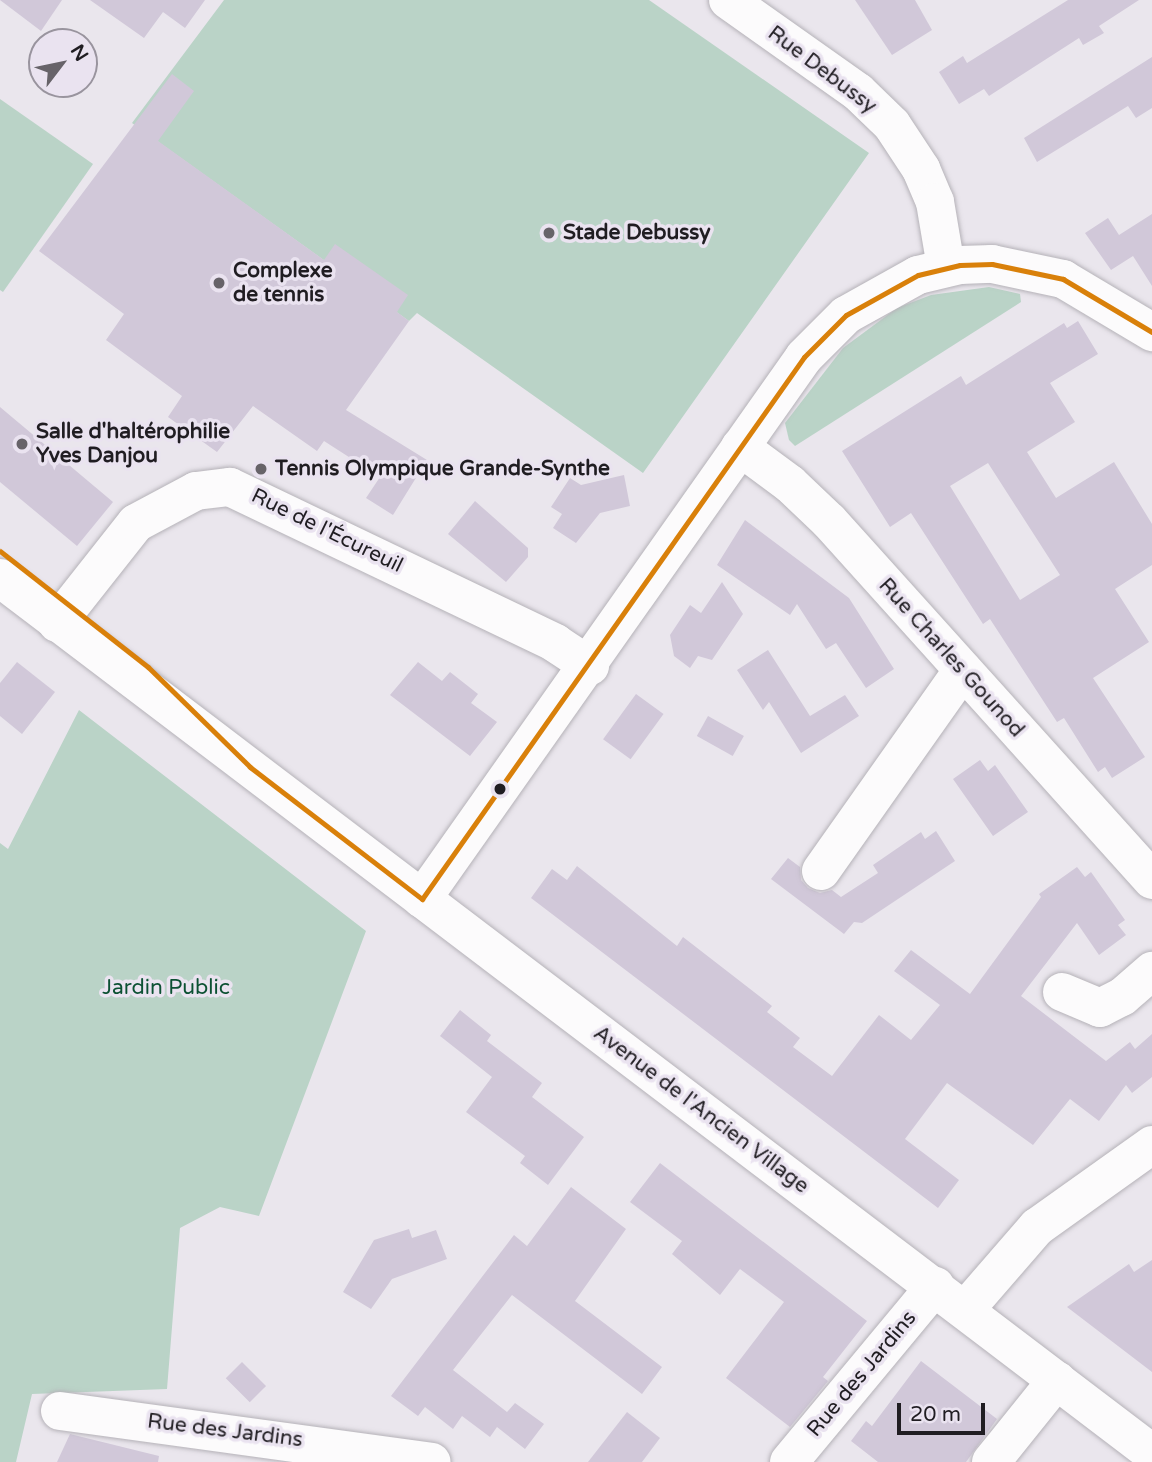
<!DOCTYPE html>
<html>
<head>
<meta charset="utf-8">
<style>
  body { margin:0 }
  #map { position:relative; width:1152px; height:1462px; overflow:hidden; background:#eae6ed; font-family:"Varela Round",sans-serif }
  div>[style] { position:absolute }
  .green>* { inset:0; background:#bad3c7 }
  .building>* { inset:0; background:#d1c8d9; transform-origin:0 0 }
  .roads { filter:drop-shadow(0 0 2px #b5b2b8) drop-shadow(0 0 2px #b5b2b8) }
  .minor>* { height:38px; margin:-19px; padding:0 19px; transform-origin:19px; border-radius:19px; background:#fcfbfc }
  .bus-1>* { height:5px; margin:-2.5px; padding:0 2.5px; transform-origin:2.5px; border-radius:2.5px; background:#d9800a }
  .dots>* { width:19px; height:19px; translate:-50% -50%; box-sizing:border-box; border:4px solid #eae3f0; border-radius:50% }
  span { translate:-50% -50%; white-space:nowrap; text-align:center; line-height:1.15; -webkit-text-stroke:7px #eae3f0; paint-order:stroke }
  .street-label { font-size:21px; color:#201d22 }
  .poi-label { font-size:21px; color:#201d22; font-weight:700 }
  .left { translate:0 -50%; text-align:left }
  .park-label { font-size:21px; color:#0c5133 }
  .north { position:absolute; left:28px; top:28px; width:70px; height:70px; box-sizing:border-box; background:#eae3f0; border:2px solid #99949e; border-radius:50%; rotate:58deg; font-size:19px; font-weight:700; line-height:28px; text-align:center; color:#201d22 }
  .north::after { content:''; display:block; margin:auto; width:24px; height:32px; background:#676369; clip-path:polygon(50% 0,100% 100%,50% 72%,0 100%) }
  .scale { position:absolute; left:897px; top:1403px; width:88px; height:32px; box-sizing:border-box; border:4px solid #201d22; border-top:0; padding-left:9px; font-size:21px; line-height:24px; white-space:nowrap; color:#201d22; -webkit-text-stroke:5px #eae3f0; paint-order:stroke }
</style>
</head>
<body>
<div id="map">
  <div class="green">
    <div style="clip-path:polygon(224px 0,649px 0,869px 153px,643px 473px,417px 313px,409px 321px,132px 123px)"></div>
    <div style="clip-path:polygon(0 99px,93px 164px,3px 292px,0 290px)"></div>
    <div style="clip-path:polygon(989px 287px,1020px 294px,1021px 302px,795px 446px,789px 440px,785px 423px,843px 348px,897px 308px,931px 295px)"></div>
    <div style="clip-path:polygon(79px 710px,366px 931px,259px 1216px,220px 1207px,180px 1228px,167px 1389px,32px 1394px,16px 1462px,0 1462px,0 843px,8px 849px)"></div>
  </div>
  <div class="building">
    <div style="clip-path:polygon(0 0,62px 0,41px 31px)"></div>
    <div style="clip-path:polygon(90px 0,205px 0,185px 28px,163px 12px,144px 38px)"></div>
    <div style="clip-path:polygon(855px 0,915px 0,932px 30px,892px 55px)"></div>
    <div style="clip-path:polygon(1068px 0,1139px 0,1099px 26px,1104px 33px,1083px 45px,1079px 38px,989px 96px,984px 89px,959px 104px,939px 72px,963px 56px,967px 63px)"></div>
    <div style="clip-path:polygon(1152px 57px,1152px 108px,1136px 118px,1128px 106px,1037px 162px,1024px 138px)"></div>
    <div style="clip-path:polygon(172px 74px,194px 91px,158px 141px,324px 260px,335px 244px,408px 295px,397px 312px,409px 321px,346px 410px,427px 460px,393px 515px,366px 498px,380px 477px,324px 441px,317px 451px,253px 406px,217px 452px,168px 417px,182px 396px,106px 340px,124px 314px,39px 251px)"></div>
    <div style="clip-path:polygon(1152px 214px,1152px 286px,1133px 256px,1111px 270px,1085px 233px,1108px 218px,1119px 235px)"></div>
    <div style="clip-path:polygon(evenodd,1078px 321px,1098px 354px,1050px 383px,1075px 422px,1027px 452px,1056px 498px,1114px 462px,1152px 524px,1152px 565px,1115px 589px,1149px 642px,1093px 678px,1145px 757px,1112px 778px,1105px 767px,1098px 772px,1064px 718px,1057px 722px,990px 619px,983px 624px,911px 513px,890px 527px,842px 451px,961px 376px,966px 385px,1064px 323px,1067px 328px,1078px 321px,988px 463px,1060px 575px,1020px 600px,950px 486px,988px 463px)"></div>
    <div style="clip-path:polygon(0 407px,113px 502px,77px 546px,0 482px)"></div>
    <div style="clip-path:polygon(624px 475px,630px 506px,600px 513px,576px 543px,553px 528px,562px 514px,551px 507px,570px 478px,581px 485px)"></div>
    <div style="clip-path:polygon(475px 501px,528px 548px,528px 557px,506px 582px,448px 534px)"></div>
    <div style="clip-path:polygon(745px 520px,849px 598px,894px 669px,866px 688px,836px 643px,826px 649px,797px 604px,790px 615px,717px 565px)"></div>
    <div style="clip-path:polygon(722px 582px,743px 614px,712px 660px,698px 656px,690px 668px,674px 656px,670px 635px,690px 605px,701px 613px)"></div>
    <div style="clip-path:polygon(768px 650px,810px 716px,845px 695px,859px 716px,801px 753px,769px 702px,763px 710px,737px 670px)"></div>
    <div style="clip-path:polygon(17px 662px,55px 692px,22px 734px,0 716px,0 683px)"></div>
    <div style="clip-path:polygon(418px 662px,442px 681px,450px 672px,478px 694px,471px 703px,497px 722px,470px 756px,390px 695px)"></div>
    <div style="left:636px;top:694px;width:34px;height:56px;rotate:36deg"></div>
    <div style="left:708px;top:716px;width:41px;height:23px;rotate:29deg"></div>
    <div style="clip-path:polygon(980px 760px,988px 771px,995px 765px,1028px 812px,993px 836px,953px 779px)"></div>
    <div style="clip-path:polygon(936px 831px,955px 861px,862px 923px,854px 922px,844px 934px,771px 879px,788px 858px,800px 867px,801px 880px,808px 888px,820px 893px,832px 890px,841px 897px,878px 873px,873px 865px,921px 832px,925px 839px)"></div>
    <div style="clip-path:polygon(577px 866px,677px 946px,683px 937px,772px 1006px,767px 1012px,800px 1038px,793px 1047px,832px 1076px,879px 1015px,911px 1040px,940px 1005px,894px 971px,911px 950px,970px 994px,1041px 897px,1039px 894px,1077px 867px,1085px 877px,1091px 872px,1125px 920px,1118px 925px,1126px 935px,1099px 955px,1077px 923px,1021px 996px,1106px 1061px,1130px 1042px,1135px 1049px,1152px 1034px,1152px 1077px,1132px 1093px,1126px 1085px,1099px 1121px,1070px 1099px,1033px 1145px,947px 1083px,905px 1139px,959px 1180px,938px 1208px,531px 898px,552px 869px,567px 880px)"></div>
    <div style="clip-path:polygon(460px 1010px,491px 1035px,487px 1041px,542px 1083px,532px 1097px,584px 1137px,548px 1185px,520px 1163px,525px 1156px,466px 1112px,492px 1077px,440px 1036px)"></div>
    <div style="clip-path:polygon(660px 1163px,867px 1321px,823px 1377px,828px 1381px,790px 1427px,726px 1378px,784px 1302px,740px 1269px,720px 1295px,672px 1254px,682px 1241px,630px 1202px)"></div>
    <div style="clip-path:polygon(571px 1187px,626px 1229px,575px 1301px,662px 1367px,642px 1394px,512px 1295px,453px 1370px,507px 1412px,515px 1403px,544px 1424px,525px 1449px,497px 1427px,490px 1437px,462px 1416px,453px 1429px,425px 1407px,418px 1416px,391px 1396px,514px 1235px,527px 1246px)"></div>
    <div style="clip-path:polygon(409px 1229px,412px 1238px,436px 1230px,447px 1259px,392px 1279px,371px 1309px,343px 1292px,374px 1240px)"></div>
    <div style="clip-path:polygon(1152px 1260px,1152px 1372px,1067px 1307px,1129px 1264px,1134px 1272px)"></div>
    <div style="clip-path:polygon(921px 1361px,997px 1419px,966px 1462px,878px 1462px,851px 1441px,866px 1421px,872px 1426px)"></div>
    <div style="left:242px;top:1362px;width:34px;height:23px;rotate:45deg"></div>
    <div style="clip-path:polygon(627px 1412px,660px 1438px,642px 1462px,588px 1462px)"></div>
    <div style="clip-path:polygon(70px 1434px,159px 1456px,158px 1462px,57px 1462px)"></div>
  </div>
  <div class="roads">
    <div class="minor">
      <div style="left:728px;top:0;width:159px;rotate:35.3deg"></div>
      <div style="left:858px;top:92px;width:47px;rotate:44.1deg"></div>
      <div style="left:892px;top:125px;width:53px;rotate:56.6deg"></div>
      <div style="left:921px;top:169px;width:36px;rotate:67deg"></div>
      <div style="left:935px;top:202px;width:66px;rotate:80.4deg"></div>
      <div style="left:740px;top:447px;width:62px;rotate:36.5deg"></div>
      <div style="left:790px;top:484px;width:54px;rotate:43.5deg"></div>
      <div style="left:829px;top:521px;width:483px;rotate:48deg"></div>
      <div style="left:0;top:578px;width:1447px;rotate:37.22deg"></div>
      <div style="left:57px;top:623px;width:127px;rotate:-51.7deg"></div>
      <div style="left:136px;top:523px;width:68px;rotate:-28.1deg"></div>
      <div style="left:196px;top:491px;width:34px;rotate:-7deg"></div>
      <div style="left:230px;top:487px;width:361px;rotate:25.6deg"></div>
      <div style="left:555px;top:643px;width:42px;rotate:33.3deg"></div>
      <div style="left:821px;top:871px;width:246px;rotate:-54.8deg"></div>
      <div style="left:422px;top:899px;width:663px;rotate:-54.82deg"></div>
      <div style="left:804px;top:357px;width:59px;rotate:-45deg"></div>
      <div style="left:846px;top:315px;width:82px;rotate:-29.1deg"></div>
      <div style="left:918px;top:275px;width:43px;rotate:-13.4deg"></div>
      <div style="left:960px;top:265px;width:32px;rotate:-2deg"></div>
      <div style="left:992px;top:264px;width:73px;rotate:11.9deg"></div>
      <div style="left:1063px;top:279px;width:104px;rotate:30.8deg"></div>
      <div style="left:1062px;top:992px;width:41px;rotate:22.8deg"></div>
      <div style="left:1100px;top:1008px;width:25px;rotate:-27deg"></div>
      <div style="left:1122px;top:997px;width:40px;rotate:-41deg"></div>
      <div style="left:965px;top:1310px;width:110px;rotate:-49.1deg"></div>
      <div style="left:1037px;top:1227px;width:141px;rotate:-35.5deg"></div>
      <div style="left:60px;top:1411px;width:375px;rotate:7.8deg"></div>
      <div style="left:789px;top:1462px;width:229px;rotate:-50.3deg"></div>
      <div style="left:991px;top:1462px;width:105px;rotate:-51.2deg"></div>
    </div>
  </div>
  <div class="bus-1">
    <div style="left:0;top:551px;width:188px;rotate:38.1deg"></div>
    <div style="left:148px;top:667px;width:143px;rotate:44.4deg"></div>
    <div style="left:250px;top:767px;width:217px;rotate:37.5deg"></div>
    <div style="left:422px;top:899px;width:663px;rotate:-54.82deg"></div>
    <div style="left:804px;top:357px;width:59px;rotate:-45deg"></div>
    <div style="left:846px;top:315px;width:82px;rotate:-29.1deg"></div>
    <div style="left:918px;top:275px;width:43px;rotate:-13.4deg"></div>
    <div style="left:960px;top:265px;width:32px;rotate:-2deg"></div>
    <div style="left:992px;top:264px;width:73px;rotate:11.9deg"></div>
    <div style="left:1063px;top:279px;width:104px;rotate:30.8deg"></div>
  </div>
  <div class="dots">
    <div style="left:549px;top:233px;background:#676369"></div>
    <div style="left:219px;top:283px;background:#676369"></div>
    <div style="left:22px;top:444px;background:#676369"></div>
    <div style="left:261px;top:469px;background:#676369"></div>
    <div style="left:500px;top:789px;background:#201d22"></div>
  </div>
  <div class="street-label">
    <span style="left:822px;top:70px;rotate:37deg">Rue Debussy</span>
    <span style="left:327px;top:531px;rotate:26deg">Rue de l'Écureuil</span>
    <span style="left:951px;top:658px;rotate:48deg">Rue Charles Gounod</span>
    <span style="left:701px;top:1110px;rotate:37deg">Avenue de l'Ancien Village</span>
    <span style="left:862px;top:1374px;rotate:-50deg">Rue des Jardins</span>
    <span style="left:225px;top:1431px;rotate:7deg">Rue des Jardins</span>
  </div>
  <div class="poi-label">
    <span class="left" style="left:563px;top:233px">Stade Debussy</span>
    <span class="left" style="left:233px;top:283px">Complexe<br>de tennis</span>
    <span class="left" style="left:36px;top:444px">Salle d'haltérophilie<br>Yves Danjou</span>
    <span class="left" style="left:275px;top:469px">Tennis Olympique Grande-Synthe</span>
  </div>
  <div class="park-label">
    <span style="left:166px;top:988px">Jardin Public</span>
  </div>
  <div class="north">N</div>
  <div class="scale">20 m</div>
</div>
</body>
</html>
